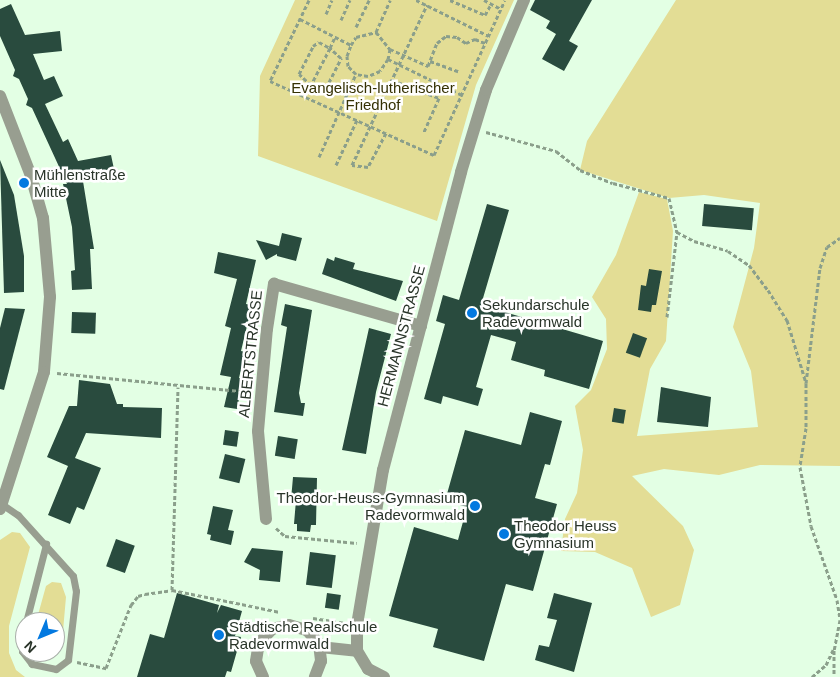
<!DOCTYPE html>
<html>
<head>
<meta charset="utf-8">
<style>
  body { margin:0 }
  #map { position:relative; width:840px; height:677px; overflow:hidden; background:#e3ffe4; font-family:Helvetica,sans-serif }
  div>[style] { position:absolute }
  .green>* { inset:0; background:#e3dd95 }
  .building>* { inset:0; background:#294b3e; transform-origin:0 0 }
  .path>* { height:3px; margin-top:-1.5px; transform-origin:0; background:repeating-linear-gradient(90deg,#8b9f8b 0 4px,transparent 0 6.5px) }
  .lane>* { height:7px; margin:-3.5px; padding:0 3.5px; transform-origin:3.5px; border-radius:3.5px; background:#989e90 }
  .street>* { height:12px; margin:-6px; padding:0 6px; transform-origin:6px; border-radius:6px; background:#989e90 }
  .dots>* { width:14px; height:14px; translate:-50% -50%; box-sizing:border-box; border:2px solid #fff; border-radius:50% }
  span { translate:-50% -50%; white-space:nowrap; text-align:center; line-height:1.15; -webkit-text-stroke:5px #fff; paint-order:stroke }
  .park-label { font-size:15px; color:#353104 }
  .poi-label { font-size:15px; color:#293429 }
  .left { translate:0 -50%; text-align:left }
  .right { translate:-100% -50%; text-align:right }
  .street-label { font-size:15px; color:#293429 }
  .north { position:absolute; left:15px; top:612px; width:50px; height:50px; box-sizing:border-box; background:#fff; border:1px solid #a9aea9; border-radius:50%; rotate:225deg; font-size:14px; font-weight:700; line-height:20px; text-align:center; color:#293429 }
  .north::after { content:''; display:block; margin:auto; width:18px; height:22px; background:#0379e0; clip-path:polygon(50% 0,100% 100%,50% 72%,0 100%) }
</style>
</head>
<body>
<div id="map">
  <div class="green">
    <div style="clip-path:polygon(295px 0,514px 0,476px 85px,437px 221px,258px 156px,260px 76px)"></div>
    <div style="clip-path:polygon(676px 0,840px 0,840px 466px,760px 465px,719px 475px,664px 469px,632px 476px,683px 526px,694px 550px,680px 605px,651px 617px,632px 568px,595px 552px,561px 551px,565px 519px,577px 493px,583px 450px,575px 406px,591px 390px,607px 349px,606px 319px,592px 297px,616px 255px,639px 192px,667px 199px,673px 231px,666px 341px,650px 369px,637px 436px,758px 427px,751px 371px,733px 327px,754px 248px,760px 203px,704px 195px,669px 198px,580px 170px,587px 141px)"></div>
    <div style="clip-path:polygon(12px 532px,20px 533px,30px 547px,9px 626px,9px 653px,16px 670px,25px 677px,0 677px,0 540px)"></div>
    <div style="clip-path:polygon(52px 582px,61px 583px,66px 597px,63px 631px,55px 640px,55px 622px,36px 622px,46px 586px)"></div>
  </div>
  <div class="building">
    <div style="clip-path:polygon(535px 0,592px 0,569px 41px,578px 46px,564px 71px,542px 59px,556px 34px,546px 28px,550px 21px,530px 10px)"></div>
    <div style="clip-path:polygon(11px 4px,25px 35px,60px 31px,62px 51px,33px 54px,44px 80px,54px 76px,63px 96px,45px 104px,63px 142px,68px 139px,78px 161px,111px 155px,114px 169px,82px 175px,94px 249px,90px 249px,92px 289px,72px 290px,71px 271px,75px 270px,72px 227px,63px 184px,67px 184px,32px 108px,26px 105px,28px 99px,19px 79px,13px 76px,15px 70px,0 36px,0 9px)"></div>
    <div style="clip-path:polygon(0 160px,14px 195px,24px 256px,24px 292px,4px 293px)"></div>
    <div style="clip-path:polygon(487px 204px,509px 210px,481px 305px,603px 341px,589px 389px,544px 376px,545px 370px,511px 360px,516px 342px,491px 335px,476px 387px,483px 389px,478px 406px,443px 396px,441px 404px,424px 399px,445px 324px,436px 321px,443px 295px,459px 300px)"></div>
    <div style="left:704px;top:204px;width:50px;height:22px;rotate:5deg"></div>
    <div style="clip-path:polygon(282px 233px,302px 238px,296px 261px,277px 256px,277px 254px,266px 260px,256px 240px,279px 246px)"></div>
    <div style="clip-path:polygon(218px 252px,256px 260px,246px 304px,252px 305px,241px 351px,245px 352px,239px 378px,243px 379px,237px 409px,224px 407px,231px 377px,220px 375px,231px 328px,225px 326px,237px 279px,214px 273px)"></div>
    <div style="clip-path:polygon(335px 257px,355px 263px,353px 269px,403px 281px,396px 301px,322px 274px,327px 258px,334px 261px)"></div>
    <div style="clip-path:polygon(649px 269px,662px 271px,656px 305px,652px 305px,651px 312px,638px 310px,641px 285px,646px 286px)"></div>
    <div style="clip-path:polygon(285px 304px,312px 310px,299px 393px,301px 403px,305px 403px,303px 416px,274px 412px,287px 327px,281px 325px)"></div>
    <div style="clip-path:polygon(5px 308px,25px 309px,4px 390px,0 389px,0 328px)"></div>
    <div style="left:72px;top:312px;width:24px;height:21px;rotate:2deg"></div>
    <div style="clip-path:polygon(369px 328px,391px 334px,376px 392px,366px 454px,342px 450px)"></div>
    <div style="left:633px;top:333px;width:15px;height:21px;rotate:20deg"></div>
    <div style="clip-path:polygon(79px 380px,110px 384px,117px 404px,123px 404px,123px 407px,162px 408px,161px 438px,86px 433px,75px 458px,101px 468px,84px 510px,77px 507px,70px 524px,48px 515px,68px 466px,47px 457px,69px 406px,77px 406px)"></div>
    <div style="clip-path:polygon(661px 387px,711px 397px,708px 427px,657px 422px)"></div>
    <div style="left:614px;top:408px;width:12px;height:14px;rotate:9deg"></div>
    <div style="clip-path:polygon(530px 412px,562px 421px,550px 465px,545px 464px,535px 498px,557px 504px,533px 591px,506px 584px,484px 661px,433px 647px,438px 629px,389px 616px,414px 527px,458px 540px,467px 507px,445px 501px,465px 430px,521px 445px)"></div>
    <div style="left:225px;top:430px;width:14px;height:15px;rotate:8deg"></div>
    <div style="left:278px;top:436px;width:20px;height:20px;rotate:9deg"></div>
    <div style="left:225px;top:454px;width:21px;height:25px;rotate:14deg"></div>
    <div style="clip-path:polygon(293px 477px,317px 478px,316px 525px,311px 525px,310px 532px,297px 531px,297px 524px,294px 524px,296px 500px,291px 500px)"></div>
    <div style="clip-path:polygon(213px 506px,233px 510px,228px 530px,234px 531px,231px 545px,210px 540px,211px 535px,207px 534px)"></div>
    <div style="left:116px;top:539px;width:20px;height:29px;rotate:20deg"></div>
    <div style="clip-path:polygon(252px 548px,283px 551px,280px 582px,259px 580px,260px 570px,244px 562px)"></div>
    <div style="left:310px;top:552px;width:26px;height:33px;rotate:7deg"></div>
    <div style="clip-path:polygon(177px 593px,219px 605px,217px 613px,221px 605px,242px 611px,235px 636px,241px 637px,231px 672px,227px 671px,225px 677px,137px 677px,150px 634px,164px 638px)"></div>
    <div style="left:327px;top:593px;width:14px;height:15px;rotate:8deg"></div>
    <div style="clip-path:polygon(554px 593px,592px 603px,574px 672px,535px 660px,539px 645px,549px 647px,557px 620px,547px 618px)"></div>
  </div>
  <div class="path">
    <div style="left:309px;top:0;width:90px;rotate:115.7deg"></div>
    <div style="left:270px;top:81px;width:180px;rotate:24.3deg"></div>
    <div style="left:434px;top:155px;width:170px;rotate:-65.4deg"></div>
    <div style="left:416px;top:0;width:81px;rotate:26.3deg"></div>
    <div style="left:450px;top:0;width:38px;rotate:23deg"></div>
    <div style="left:485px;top:15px;width:13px;rotate:-61deg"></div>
    <div style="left:484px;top:0;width:19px;rotate:28deg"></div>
    <div style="left:326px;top:14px;width:15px;rotate:-67deg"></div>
    <div style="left:300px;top:19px;width:57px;rotate:27deg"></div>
    <div style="left:341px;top:20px;width:22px;rotate:-66deg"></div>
    <div style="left:356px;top:27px;width:30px;rotate:-64deg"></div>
    <div style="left:376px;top:32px;width:22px;rotate:51deg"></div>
    <div style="left:390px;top:49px;width:10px;rotate:101deg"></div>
    <div style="left:388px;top:59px;width:14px;rotate:124deg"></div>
    <div style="left:380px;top:71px;width:13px;rotate:157deg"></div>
    <div style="left:368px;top:76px;width:12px;rotate:-171deg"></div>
    <div style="left:356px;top:74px;width:11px;rotate:-135deg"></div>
    <div style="left:348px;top:66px;width:10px;rotate:-96deg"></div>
    <div style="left:347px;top:56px;width:12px;rotate:-70deg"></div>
    <div style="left:351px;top:45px;width:9px;rotate:-58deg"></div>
    <div style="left:356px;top:37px;width:21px;rotate:-14deg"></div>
    <div style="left:376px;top:32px;width:35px;rotate:-66deg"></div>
    <div style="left:390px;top:49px;width:42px;rotate:24.1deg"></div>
    <div style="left:428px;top:66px;width:25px;rotate:-69deg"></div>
    <div style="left:437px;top:43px;width:11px;rotate:-38deg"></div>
    <div style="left:446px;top:36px;width:11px;rotate:5deg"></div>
    <div style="left:457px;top:37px;width:11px;rotate:34deg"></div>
    <div style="left:466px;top:43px;width:10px;rotate:-24deg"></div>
    <div style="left:475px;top:39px;width:11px;rotate:22deg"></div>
    <div style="left:388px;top:59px;width:82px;rotate:25.9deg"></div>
    <div style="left:430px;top:61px;width:30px;rotate:20deg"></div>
    <div style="left:392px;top:80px;width:50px;rotate:21deg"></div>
    <div style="left:439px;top:98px;width:37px;rotate:114deg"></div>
    <div style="left:311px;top:85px;width:16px;rotate:-137deg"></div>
    <div style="left:299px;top:74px;width:31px;rotate:-63deg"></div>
    <div style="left:313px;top:46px;width:7px;rotate:-34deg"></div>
    <div style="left:319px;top:42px;width:13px;rotate:29deg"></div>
    <div style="left:330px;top:48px;width:42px;rotate:117.2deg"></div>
    <div style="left:311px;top:85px;width:15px;rotate:11deg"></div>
    <div style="left:326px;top:88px;width:34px;rotate:-63deg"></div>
    <div style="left:341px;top:58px;width:15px;rotate:-138deg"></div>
    <div style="left:330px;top:48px;width:12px;rotate:-66deg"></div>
    <div style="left:486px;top:132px;width:73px;rotate:15.2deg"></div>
    <div style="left:556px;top:151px;width:31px;rotate:38deg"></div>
    <div style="left:580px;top:170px;width:35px;rotate:22deg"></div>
    <div style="left:613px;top:183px;width:58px;rotate:15deg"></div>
    <div style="left:669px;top:198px;width:35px;rotate:77deg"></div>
    <div style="left:677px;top:232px;width:19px;rotate:28deg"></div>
    <div style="left:694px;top:241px;width:35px;rotate:16deg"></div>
    <div style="left:728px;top:251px;width:25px;rotate:34deg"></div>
    <div style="left:749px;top:265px;width:31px;rotate:53deg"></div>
    <div style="left:768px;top:290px;width:36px;rotate:58deg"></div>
    <div style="left:787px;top:320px;width:66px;rotate:73.2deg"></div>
    <div style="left:806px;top:383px;width:45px;rotate:90deg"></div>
    <div style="left:806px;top:428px;width:39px;rotate:99deg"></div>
    <div style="left:800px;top:467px;width:60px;rotate:79.4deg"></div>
    <div style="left:811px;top:526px;width:78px;rotate:70.6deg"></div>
    <div style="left:837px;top:600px;width:20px;rotate:81deg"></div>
    <div style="left:840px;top:620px;width:31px;rotate:101deg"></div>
    <div style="left:834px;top:650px;width:27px;rotate:90deg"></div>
    <div style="left:386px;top:133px;width:38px;rotate:118deg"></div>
    <div style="left:368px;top:167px;width:16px;rotate:-173deg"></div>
    <div style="left:352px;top:165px;width:177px;rotate:-64.9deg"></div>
    <div style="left:319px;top:157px;width:91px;rotate:-66deg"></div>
    <div style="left:336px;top:165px;width:50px;rotate:-65deg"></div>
    <div style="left:667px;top:317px;width:86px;rotate:-83.3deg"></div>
    <div style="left:57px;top:373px;width:194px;rotate:5.6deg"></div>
    <div style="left:806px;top:383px;width:116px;rotate:-83.1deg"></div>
    <div style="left:820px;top:268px;width:22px;rotate:-72deg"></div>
    <div style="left:827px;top:247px;width:16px;rotate:-35deg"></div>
    <div style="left:276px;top:528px;width:12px;rotate:42deg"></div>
    <div style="left:285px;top:536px;width:72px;rotate:5.6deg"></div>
    <div style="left:172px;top:590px;width:203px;rotate:-88.3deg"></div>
    <div style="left:313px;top:618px;width:31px;rotate:9deg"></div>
    <div style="left:77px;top:662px;width:30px;rotate:12deg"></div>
    <div style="left:106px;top:668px;width:68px;rotate:-68.4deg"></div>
    <div style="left:131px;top:605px;width:11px;rotate:-52deg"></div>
    <div style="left:138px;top:596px;width:7px;rotate:-16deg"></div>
    <div style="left:145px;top:594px;width:27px;rotate:-8deg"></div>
    <div style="left:172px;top:590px;width:110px;rotate:11.5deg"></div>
    <div style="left:812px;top:677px;width:18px;rotate:-41deg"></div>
    <div style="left:826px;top:665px;width:17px;rotate:-65deg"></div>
  </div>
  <div class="lane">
    <div style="left:0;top:503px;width:22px;rotate:34deg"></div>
    <div style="left:18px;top:515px;width:82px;rotate:48deg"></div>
    <div style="left:73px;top:576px;width:15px;rotate:79deg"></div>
    <div style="left:76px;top:591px;width:69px;rotate:96.6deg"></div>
    <div style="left:68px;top:660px;width:15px;rotate:143deg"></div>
    <div style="left:56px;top:669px;width:25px;rotate:-168deg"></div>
    <div style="left:32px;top:664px;width:16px;rotate:-128deg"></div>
    <div style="left:22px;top:651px;width:25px;rotate:-83deg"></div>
    <div style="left:26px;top:622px;width:81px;rotate:-75.6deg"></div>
  </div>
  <div class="street">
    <div style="left:0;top:96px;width:86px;rotate:68.8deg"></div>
    <div style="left:31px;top:176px;width:44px;rotate:74.1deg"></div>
    <div style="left:43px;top:218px;width:79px;rotate:84.9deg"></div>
    <div style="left:50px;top:297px;width:75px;rotate:94.6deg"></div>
    <div style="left:44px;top:372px;width:144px;rotate:107.8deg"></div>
    <div style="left:266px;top:519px;width:88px;rotate:-95.2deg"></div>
    <div style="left:258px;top:431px;width:102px;rotate:-85deg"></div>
    <div style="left:267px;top:329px;width:46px;rotate:-81.2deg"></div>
    <div style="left:274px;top:284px;width:153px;rotate:15.9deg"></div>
    <div style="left:320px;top:647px;width:37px;rotate:6deg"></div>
    <div style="left:263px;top:677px;width:17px;rotate:-114deg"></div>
    <div style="left:256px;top:661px;width:18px;rotate:-81deg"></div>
    <div style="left:259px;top:643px;width:19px;rotate:-47deg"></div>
    <div style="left:272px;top:629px;width:17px;rotate:-13deg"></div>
    <div style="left:289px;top:625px;width:19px;rotate:16deg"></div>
    <div style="left:307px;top:630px;width:18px;rotate:49deg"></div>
    <div style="left:319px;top:644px;width:17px;rotate:83deg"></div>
    <div style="left:321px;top:661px;width:17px;rotate:111deg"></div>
    <div style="left:384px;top:677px;width:18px;rotate:-153deg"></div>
    <div style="left:368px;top:669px;width:21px;rotate:-121deg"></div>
    <div style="left:357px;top:651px;width:26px;rotate:-90deg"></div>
    <div style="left:357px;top:625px;width:157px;rotate:-80.5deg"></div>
    <div style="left:383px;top:470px;width:308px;rotate:-75.3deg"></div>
    <div style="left:461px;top:172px;width:86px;rotate:-73deg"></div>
    <div style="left:486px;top:90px;width:98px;rotate:-67.1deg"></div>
  </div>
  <div class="dots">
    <div style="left:24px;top:183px;background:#0379e0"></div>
    <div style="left:472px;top:313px;background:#0379e0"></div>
    <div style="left:475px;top:506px;background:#0379e0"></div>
    <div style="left:504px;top:534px;background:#0379e0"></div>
    <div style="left:219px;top:635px;background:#0379e0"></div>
  </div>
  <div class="park-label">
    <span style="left:373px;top:96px">Evangelisch-lutherischer<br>Friedhof</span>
  </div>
  <div class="poi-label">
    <span class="left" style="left:34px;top:183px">Mühlenstraße<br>Mitte</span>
    <span class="left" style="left:482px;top:313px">Sekundarschule<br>Radevormwald</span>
    <span class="right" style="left:465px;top:506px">Theodor-Heuss-Gymnasium<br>Radevormwald</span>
    <span class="left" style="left:514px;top:534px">Theodor Heuss<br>Gymnasium</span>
    <span class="left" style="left:229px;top:635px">Städtische Realschule<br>Radevormwald</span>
  </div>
  <div class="street-label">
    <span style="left:401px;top:336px;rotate:-75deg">HERMANNSTRASSE</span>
    <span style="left:250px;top:354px;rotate:-84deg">ALBERTSTRASSE</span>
  </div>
  <div class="north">N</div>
</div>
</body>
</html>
